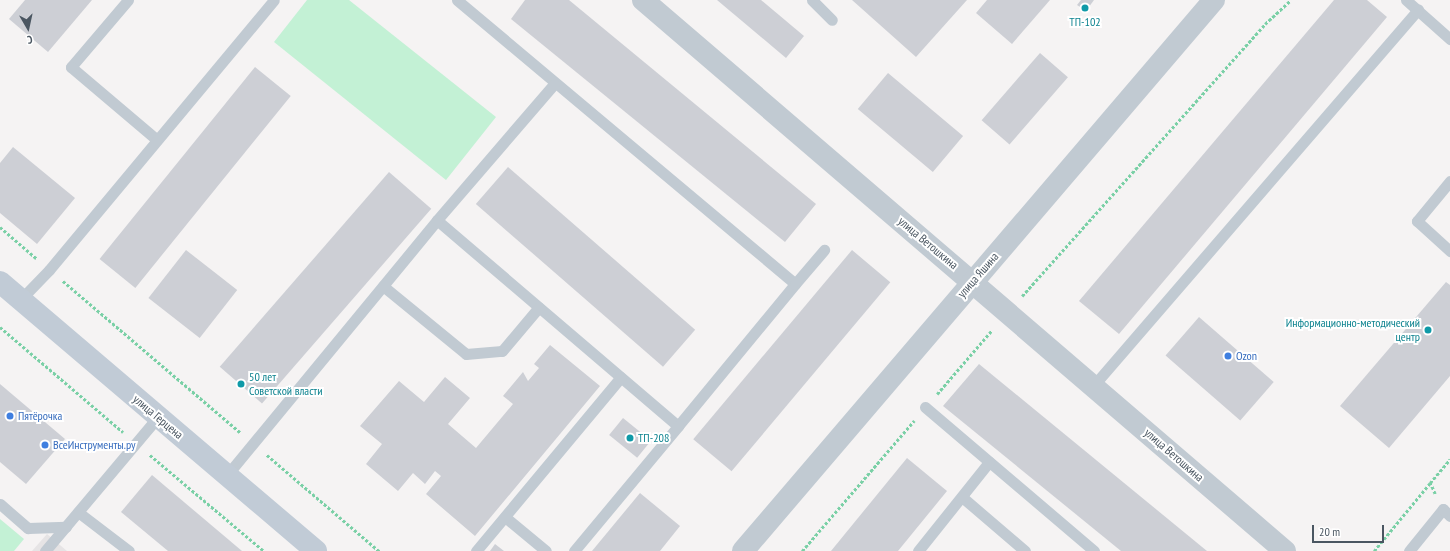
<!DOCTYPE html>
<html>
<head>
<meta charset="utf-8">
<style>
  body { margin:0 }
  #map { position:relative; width:1450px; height:551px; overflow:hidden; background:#f5f3f3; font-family:"PT Sans Narrow",sans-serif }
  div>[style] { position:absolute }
  .education>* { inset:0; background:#e6e4e5 }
  .green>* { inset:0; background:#c3f1d5 }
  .building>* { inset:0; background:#cdcfd5; transform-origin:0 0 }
  .path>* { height:2.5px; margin-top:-1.25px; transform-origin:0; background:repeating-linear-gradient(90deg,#7ad0a6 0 3px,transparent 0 5px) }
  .service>* { height:11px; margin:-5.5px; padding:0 5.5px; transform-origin:5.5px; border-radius:5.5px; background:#c1cad2 }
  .minor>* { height:22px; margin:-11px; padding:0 11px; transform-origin:11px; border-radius:11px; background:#c1cad2 }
  .tertiary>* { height:22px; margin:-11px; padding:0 11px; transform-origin:11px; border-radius:11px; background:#c1cad2 }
  .secondary>* { height:22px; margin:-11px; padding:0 11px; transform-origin:11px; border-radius:11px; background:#c1cbd6 }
  .dots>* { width:11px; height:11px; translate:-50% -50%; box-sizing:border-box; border:2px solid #fff; border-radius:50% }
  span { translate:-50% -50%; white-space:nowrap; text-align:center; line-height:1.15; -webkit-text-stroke:4px #fff; paint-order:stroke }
  .culture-label { font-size:12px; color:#0d838f }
  .right { translate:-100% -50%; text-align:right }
  .left { translate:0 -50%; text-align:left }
  .street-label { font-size:12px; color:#4a5661 }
  .shop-label { font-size:12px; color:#366cbe }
  .north { position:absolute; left:8px; top:8px; width:40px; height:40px; -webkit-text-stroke:3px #fff; paint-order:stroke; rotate:171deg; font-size:11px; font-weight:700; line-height:16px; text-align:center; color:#4a5661 }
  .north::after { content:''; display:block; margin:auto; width:14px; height:18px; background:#4a5661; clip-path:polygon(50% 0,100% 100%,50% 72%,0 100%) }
  .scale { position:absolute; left:1312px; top:525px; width:72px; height:18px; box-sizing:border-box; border:2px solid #4a5661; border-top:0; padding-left:5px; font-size:12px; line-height:14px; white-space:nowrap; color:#4a5661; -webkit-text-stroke:3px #fff; paint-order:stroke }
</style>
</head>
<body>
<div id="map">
  <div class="education">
    <div style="clip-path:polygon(47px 534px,67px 551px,32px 551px)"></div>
  </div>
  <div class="green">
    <div style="clip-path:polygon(307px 0,349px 0,496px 117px,446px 180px,274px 42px)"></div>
    <div style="clip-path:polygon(0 519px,24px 539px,14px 551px,0 551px)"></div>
  </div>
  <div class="building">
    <div style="clip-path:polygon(25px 0,92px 0,48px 52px,9px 19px)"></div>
    <div style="clip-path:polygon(525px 0,569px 0,816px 204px,785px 242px,511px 19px)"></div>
    <div style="clip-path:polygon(717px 0,761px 0,804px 36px,786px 58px)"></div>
    <div style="clip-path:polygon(852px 0,967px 0,916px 57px)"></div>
    <div style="clip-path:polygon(987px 0,1050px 0,1012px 44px,976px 13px)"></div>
    <div style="clip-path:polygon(1081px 0,1094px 0,1086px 11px,1077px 5px)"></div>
    <div style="clip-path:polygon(1334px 0,1367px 0,1387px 17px,1119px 334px,1079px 301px)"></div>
    <div style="left:1040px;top:53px;width:37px;height:89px;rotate:41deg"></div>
    <div style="left:255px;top:67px;width:46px;height:247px;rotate:39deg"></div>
    <div style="left:888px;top:73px;width:98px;height:47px;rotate:40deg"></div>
    <div style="clip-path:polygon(13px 147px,75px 198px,37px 244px,0 213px,0 163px)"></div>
    <div style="left:508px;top:167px;width:248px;height:49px;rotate:41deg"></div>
    <div style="left:389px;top:172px;width:56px;height:258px;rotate:41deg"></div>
    <div style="left:186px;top:250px;width:65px;height:61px;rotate:38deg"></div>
    <div style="left:852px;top:250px;width:50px;height:247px;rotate:40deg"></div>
    <div style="clip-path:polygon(1446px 282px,1450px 285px,1450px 376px,1389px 448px,1340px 406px)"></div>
    <div style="left:1199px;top:317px;width:99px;height:51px;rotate:41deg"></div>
    <div style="clip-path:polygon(550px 345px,600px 386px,475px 536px,426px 494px,441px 476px,435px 471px,425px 484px,413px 473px,398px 491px,366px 464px,382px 444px,360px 426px,399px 381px,424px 402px,445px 377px,470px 398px,448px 424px,476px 448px,513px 404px,503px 396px,523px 372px,528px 381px,539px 368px,534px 364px)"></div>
    <div style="clip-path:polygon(979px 364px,1207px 551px,1121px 551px,943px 406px)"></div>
    <div style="clip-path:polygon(0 384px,65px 439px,26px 484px,0 462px)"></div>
    <div style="left:623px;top:418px;width:36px;height:22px;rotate:39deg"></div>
    <div style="clip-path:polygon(907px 458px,947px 491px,898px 551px,831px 551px)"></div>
    <div style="clip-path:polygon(152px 475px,242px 551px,168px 551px,121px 512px)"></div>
    <div style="clip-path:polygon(640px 493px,680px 526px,660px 551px,592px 551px)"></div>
    <div style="clip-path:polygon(495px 544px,504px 551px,490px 551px)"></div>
  </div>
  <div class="path">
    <div style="left:0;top:227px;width:48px;rotate:40.7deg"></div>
    <div style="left:63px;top:281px;width:233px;rotate:40.5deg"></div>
    <div style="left:1022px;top:296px;width:365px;rotate:-48.2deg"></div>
    <div style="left:1265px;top:24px;width:35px;rotate:-43deg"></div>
    <div style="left:0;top:327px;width:162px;rotate:40.5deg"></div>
    <div style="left:937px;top:394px;width:84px;rotate:-49.3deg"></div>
    <div style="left:150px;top:455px;width:149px;rotate:40.1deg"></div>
    <div style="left:267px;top:455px;width:148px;rotate:40.6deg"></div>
    <div style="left:1435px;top:494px;width:12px;rotate:-114deg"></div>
    <div style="left:1430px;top:483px;width:31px;rotate:-50deg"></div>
    <div style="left:802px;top:551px;width:172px;rotate:-49.3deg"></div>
    <div style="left:1374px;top:551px;width:88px;rotate:-50.5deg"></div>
  </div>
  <div class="service">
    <div style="left:128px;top:0;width:88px;rotate:130.4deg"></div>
    <div style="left:71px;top:67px;width:111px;rotate:40.3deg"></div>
    <div style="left:457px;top:0;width:441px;rotate:40deg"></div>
    <div style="left:795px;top:284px;width:184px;rotate:129.5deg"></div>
    <div style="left:678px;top:426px;width:317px;rotate:-139.5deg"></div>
    <div style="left:437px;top:220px;width:179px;rotate:-49.3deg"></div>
    <div style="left:812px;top:0;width:28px;rotate:45deg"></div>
    <div style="left:1406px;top:0;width:59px;rotate:41.6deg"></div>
    <div style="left:1450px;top:181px;width:52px;rotate:129.5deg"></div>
    <div style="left:1417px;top:221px;width:45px;rotate:42.3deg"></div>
    <div style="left:795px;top:284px;width:45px;rotate:-49.5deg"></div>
    <div style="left:383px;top:286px;width:107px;rotate:39.3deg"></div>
    <div style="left:466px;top:354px;width:36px;rotate:-5deg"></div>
    <div style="left:502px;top:351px;width:57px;rotate:-49.9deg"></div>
    <div style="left:21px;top:299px;width:40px;rotate:-46deg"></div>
    <div style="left:49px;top:270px;width:351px;rotate:-50.2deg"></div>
    <div style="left:1094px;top:385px;width:496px;rotate:-49.2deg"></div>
    <div style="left:925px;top:407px;width:222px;rotate:40.4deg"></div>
    <div style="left:227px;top:475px;width:330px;rotate:-50.5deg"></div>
    <div style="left:962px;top:497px;width:83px;rotate:40.6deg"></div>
    <div style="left:0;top:504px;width:37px;rotate:41deg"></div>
    <div style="left:28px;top:528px;width:38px;rotate:-2deg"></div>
    <div style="left:78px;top:512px;width:64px;rotate:37.4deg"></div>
    <div style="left:505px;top:517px;width:53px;rotate:39.7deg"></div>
    <div style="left:45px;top:551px;width:175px;rotate:-49.9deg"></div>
    <div style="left:476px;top:551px;width:226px;rotate:-50.2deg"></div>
    <div style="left:574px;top:551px;width:163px;rotate:-50.2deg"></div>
    <div style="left:918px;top:551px;width:114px;rotate:-51.4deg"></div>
    <div style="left:1409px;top:551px;width:54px;rotate:-51deg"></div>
    <div style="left:1443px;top:509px;width:10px;rotate:45deg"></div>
  </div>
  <div class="minor">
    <div style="left:643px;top:0;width:846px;rotate:40.64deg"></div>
  </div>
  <div class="tertiary">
    <div style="left:743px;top:551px;width:725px;rotate:-49.48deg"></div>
  </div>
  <div class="secondary">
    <div style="left:0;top:282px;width:415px;rotate:40.4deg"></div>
  </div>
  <div class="dots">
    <div style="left:1085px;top:8px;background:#0f9aa8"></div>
    <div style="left:1428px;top:330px;background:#0f9aa8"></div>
    <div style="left:1228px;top:356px;background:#3f7fe0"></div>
    <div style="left:241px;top:384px;background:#0f9aa8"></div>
    <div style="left:10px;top:416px;background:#3f7fe0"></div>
    <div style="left:630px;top:438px;background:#0f9aa8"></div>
    <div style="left:45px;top:445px;background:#3f7fe0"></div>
  </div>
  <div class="culture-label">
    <span style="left:1085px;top:22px">ТП-102</span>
    <span class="right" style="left:1420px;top:330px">Информационно-методический<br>центр</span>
    <span class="left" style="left:249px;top:384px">50 лет<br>Советской власти</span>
    <span class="left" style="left:638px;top:438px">ТП-208</span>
  </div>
  <div class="street-label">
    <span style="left:928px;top:243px;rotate:40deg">улица Ветошкина</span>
    <span style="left:978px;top:275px;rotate:-49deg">улица Яшина</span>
    <span style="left:158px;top:417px;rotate:40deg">улица Герцена</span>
    <span style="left:1174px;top:455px;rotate:41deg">улица Ветошкина</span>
  </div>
  <div class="shop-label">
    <span class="left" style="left:1236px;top:356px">Ozon</span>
    <span class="left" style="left:18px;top:416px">Пятёрочка</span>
    <span class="left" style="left:53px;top:445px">ВсеИнструменты.ру</span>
  </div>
  <div class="north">С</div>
  <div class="scale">20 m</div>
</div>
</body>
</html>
